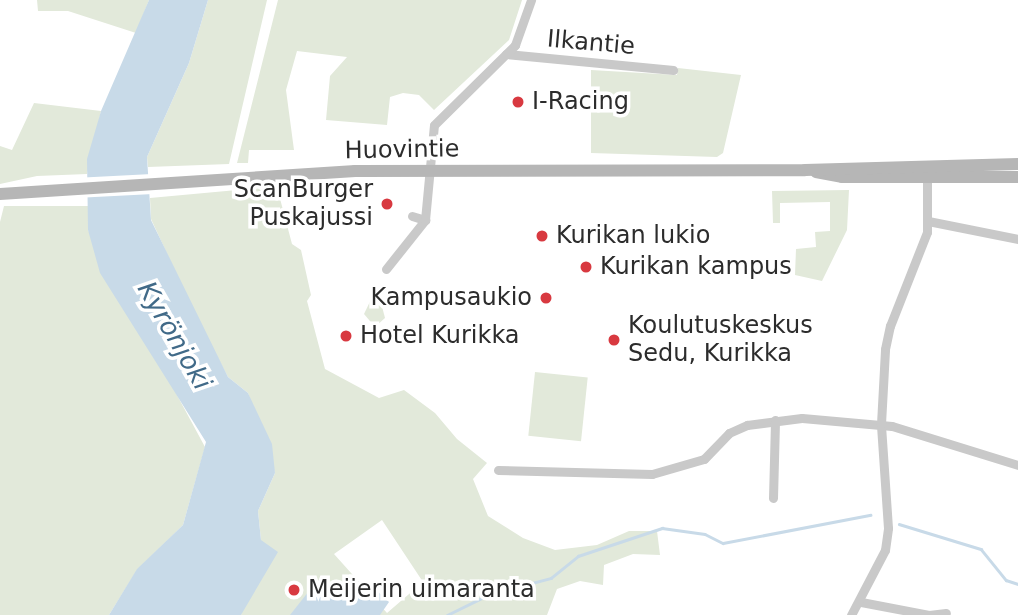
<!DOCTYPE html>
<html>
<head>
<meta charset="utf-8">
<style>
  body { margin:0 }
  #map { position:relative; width:1018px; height:615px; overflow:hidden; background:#fff; font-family:"DejaVu Sans",sans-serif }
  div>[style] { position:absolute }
  .green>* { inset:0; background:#e2e9da; transform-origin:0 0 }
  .water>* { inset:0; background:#c8dae8 }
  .pier>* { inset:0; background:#fff; transform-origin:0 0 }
  .stream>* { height:2.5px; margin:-1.25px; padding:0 1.25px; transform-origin:1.25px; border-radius:1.25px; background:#c8dae8 }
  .minor>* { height:9px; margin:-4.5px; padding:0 4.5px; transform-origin:4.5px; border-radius:4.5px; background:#c9c9c9 }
  .secondary>* { height:12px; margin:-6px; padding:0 6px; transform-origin:6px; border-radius:6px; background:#b6b6b6 }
  .dots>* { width:19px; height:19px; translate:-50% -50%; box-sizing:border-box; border:4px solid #fff; border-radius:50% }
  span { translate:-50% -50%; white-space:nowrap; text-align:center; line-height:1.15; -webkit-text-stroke:7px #fff; paint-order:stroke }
  .street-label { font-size:24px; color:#2c2c2c }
  .poi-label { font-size:24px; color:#2c2c2c }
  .left { translate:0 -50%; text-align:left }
  .right { translate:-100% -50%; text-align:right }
  .water-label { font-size:26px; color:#416a88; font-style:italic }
</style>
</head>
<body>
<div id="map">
  <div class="green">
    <div style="clip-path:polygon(37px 0,149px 0,136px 33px,68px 11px,38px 11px)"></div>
    <div style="clip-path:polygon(208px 0,267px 0,229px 164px,148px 167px,147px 157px,189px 63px)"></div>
    <div style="clip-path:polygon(278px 0,522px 0,509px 40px,434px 110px,419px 95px,403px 93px,390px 97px,387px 125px,326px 120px,330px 76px,347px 57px,297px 51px,286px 90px,294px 150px,249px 150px,248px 163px,237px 163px)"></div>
    <div style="clip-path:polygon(678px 68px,741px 75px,723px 153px,717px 157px,591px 153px,591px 70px,677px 75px)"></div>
    <div style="clip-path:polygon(34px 103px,101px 111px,87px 174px,37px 176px,0 184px,0 146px,12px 150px)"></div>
    <div style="clip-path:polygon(evenodd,271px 187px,278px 191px,292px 244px,301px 250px,311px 295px,307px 301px,325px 369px,379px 398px,404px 390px,435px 413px,457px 439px,487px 463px,473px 479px,488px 516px,523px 538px,555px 550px,597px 545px,629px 531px,657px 531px,660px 555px,633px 554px,604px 565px,603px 585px,580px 581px,557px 589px,547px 615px,241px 615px,261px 540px,258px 511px,275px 473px,248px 393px,228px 377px,195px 314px,151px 219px,150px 198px,271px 187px,382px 520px,423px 582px,387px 613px,334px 554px,382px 520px)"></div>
    <div style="clip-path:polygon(849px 190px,847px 230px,822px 281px,795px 275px,796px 249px,816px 247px,815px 232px,830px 231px,830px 202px,780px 203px,780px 223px,773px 223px,772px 191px)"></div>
    <div style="clip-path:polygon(4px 206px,88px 206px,88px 230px,205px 447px,183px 525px,137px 570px,109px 615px,0 615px,0 222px)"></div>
    <div style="clip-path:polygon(377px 287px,385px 318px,375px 327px,364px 314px)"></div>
    <div style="left:535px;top:372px;width:53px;height:64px;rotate:6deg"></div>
  </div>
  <div class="water">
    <div style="clip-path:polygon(149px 0,208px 0,189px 63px,147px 157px,151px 220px,228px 377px,248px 393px,272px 444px,275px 473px,258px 511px,261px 540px,278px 552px,241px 615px,109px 615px,137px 569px,183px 525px,206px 442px,100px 273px,88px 230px,87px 159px,101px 111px)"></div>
    <div style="clip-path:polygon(334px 584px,373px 587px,389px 602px,380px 615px,290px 615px,309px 591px)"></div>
  </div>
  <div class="pier">
    <div style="left:152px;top:174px;width:20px;height:68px;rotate:87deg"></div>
  </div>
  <div class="stream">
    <div style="left:899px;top:524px;width:86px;rotate:17deg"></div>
    <div style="left:981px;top:549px;width:40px;rotate:51deg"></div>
    <div style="left:1006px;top:580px;width:13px;rotate:18deg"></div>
    <div style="left:447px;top:615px;width:48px;rotate:-26deg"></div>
    <div style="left:490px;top:594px;width:63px;rotate:-14.7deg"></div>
    <div style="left:551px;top:578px;width:35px;rotate:-39deg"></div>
    <div style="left:578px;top:556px;width:89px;rotate:-18.4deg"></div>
    <div style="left:662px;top:528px;width:43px;rotate:7.9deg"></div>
    <div style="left:705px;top:534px;width:20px;rotate:27deg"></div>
    <div style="left:723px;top:543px;width:150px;rotate:-10.8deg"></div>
  </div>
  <div class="minor">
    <div style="left:506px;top:54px;width:168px;rotate:5.5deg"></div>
    <div style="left:412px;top:216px;width:14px;rotate:17deg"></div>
    <div style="left:928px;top:221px;width:92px;rotate:11.3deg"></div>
    <div style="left:386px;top:269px;width:63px;rotate:-51.5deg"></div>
    <div style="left:425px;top:220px;width:95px;rotate:-84.6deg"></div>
    <div style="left:434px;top:125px;width:114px;rotate:-44.6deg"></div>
    <div style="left:515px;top:45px;width:48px;rotate:-70.4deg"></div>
    <div style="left:498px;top:470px;width:154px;rotate:1.5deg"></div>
    <div style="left:652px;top:474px;width:54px;rotate:-16.1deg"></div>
    <div style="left:704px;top:459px;width:36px;rotate:-46deg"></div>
    <div style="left:729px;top:433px;width:20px;rotate:-24deg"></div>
    <div style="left:747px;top:425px;width:55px;rotate:-7.3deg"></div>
    <div style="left:802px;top:418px;width:90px;rotate:5.1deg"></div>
    <div style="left:892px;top:426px;width:132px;rotate:17.2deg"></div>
    <div style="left:773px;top:498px;width:78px;rotate:-88.5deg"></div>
    <div style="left:861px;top:602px;width:69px;rotate:10.8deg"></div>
    <div style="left:929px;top:615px;width:17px;rotate:-7deg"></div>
    <div style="left:851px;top:615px;width:73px;rotate:-62.4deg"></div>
    <div style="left:885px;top:550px;width:22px;rotate:-82deg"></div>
    <div style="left:888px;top:528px;width:104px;rotate:-93.9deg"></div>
    <div style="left:881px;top:424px;width:75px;rotate:-86.9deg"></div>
    <div style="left:885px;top:349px;width:24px;rotate:-78deg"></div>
    <div style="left:890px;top:326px;width:101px;rotate:-68.5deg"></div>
    <div style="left:927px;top:232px;width:59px;rotate:-90deg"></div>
  </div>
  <div class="secondary">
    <div style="left:816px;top:172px;width:26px;rotate:11deg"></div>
    <div style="left:842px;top:177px;width:176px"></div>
    <div style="left:0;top:194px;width:356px;rotate:-3.7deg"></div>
    <div style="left:355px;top:171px;width:450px;rotate:-0.1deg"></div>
    <div style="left:805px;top:170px;width:213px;rotate:-1.6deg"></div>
  </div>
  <div class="dots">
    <div style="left:518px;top:102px;background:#d83940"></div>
    <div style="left:387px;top:204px;background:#d83940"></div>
    <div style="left:542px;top:236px;background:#d83940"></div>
    <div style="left:586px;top:267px;background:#d83940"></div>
    <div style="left:546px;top:298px;background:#d83940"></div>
    <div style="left:346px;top:336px;background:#d83940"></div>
    <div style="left:614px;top:340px;background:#d83940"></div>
    <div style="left:294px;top:590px;background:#d83940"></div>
  </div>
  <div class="street-label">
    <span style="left:591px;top:43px;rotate:5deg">Ilkantie</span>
    <span style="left:402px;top:150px;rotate:-1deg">Huovintie</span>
  </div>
  <div class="poi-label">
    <span class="left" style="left:532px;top:102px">I-Racing</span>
    <span class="right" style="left:373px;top:204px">ScanBurger<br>Puskajussi</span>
    <span class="left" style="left:556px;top:236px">Kurikan lukio</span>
    <span class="left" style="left:600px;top:267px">Kurikan kampus</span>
    <span class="right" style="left:532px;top:298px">Kampusaukio</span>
    <span class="left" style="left:628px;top:340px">Koulutuskeskus<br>Sedu, Kurikka</span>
    <span class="left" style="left:360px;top:336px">Hotel Kurikka</span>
    <span class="left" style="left:308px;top:590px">Meijerin uimaranta</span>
  </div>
  <div class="water-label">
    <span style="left:174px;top:336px;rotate:60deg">Kyrönjoki</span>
  </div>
</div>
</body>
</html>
